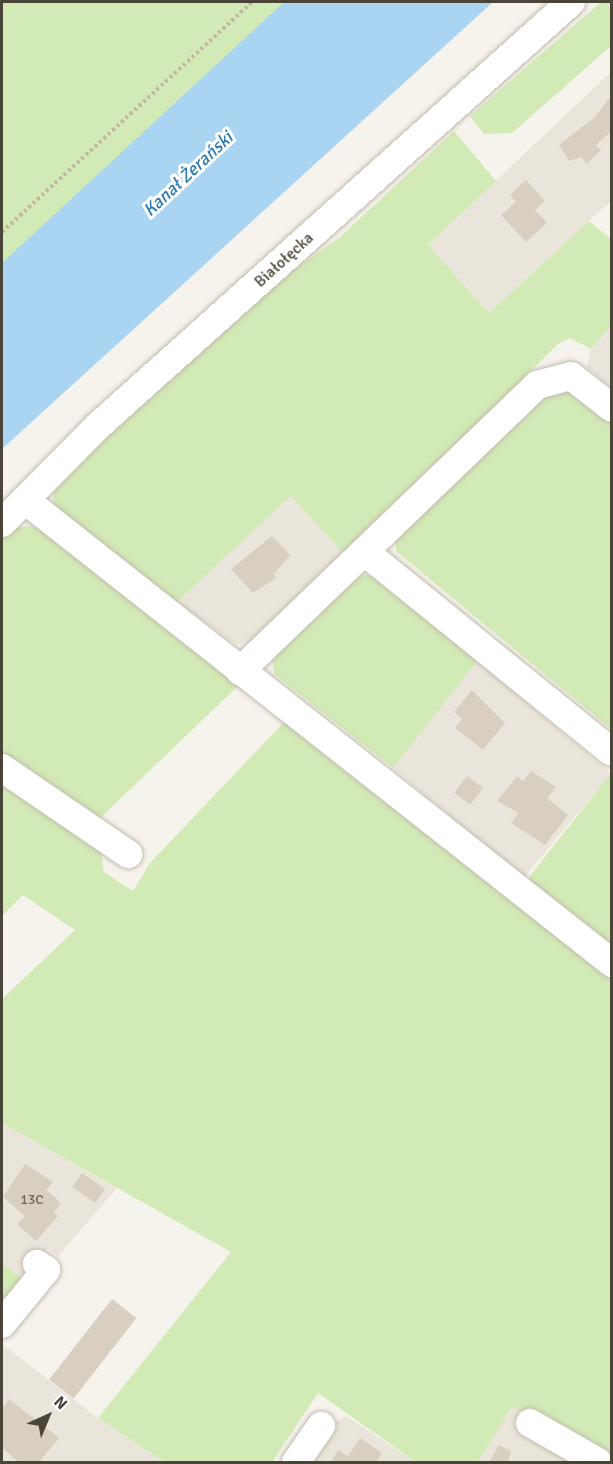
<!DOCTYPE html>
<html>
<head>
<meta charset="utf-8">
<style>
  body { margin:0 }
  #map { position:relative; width:613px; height:1464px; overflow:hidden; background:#f6f3ec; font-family:Signika,sans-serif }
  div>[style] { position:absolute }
  .residential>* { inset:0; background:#eae5da; transform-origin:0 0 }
  .green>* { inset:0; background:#d2eab5 }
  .water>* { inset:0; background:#a9d4f2 }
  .building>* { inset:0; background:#d8cfc1; transform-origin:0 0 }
  .path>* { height:4px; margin-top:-2px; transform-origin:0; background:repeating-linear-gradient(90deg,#c4b79f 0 3px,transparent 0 6px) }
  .roads { filter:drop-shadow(0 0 2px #c2bbae) drop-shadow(0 0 2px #c2bbae) }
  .minor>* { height:28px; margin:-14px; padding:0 14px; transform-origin:14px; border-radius:14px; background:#fff }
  span { translate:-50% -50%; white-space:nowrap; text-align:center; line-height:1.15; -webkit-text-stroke:6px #fff; paint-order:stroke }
  .number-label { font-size:14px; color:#6e675b }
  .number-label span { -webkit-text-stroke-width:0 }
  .street-label { font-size:16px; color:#4b4439 }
  .water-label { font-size:18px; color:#2e7ab2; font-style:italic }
  .frame { position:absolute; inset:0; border:3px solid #4b4439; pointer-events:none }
  .north { position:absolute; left:18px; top:1386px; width:60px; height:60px; -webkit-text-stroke:4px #fff; paint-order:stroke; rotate:44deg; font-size:16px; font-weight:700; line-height:24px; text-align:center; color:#4b4439 }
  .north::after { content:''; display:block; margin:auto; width:21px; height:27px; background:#4b4439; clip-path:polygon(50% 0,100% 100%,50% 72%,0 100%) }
</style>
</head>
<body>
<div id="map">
  <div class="residential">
    <div style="clip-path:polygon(611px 72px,611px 201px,489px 313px,428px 245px)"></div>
    <div style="clip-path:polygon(611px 326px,611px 387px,587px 367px,591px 349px)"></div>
    <div style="clip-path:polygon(291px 496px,345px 555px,253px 641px,237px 645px,177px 602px)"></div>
    <div style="left:477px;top:661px;width:175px;height:136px;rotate:40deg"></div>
    <div style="clip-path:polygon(2px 1123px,117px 1188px,58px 1256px,48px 1249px,23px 1280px,2px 1263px)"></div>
    <div style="clip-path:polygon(2px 1344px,98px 1418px,164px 1462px,2px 1462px)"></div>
    <div style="clip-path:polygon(511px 1405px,612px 1462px,478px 1462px)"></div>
    <div style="clip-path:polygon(346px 1416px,416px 1462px,305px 1462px,330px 1425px)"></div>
  </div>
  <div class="green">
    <div style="clip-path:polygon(2px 2px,287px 2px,2px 267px)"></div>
    <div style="clip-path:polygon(601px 2px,611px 2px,611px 46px,512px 133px,484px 134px,470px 116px)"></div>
    <div style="clip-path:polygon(454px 131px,496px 181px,428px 245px,489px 313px,589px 221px,611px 239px,611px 326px,591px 349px,570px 338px,558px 344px,345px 555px,291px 496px,177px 602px,54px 512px,53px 487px,274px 284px,340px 237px)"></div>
    <div style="clip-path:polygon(552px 386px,568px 386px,611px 420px,611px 729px,396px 551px,396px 541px)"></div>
    <div style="clip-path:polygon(29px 526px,45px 530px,242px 682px,95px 823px,2px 758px,2px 538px,11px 529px)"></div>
    <div style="clip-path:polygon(371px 575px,477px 661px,393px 768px,274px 674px,272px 657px,357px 576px)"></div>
    <div style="clip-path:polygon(287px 719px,611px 971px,611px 1462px,512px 1406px,478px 1462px,416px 1462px,318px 1393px,272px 1462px,164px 1462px,98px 1418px,231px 1252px,2px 1123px,2px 999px,75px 930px,23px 895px,2px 916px,2px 779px,100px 847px,104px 872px,133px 891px,150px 863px)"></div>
    <div style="clip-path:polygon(610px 774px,612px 774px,611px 951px,529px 887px,530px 876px)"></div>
    <div style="clip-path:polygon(2px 1263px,23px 1280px,2px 1307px)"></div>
  </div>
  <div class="water">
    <div style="clip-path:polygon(284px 2px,493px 2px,2px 449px,2px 263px)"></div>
  </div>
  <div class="building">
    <div style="clip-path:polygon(612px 95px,612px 131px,596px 145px,601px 150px,587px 164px,581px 157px,569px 161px,559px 145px,595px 117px)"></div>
    <div style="clip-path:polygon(526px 180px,545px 201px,535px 210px,547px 223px,526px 242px,501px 215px,516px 202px,510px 195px)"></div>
    <div style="clip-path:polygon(272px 536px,290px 555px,274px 574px,276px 578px,253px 593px,231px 569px)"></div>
    <div style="clip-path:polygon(472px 690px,505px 723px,483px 750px,455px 728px,462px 719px,454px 712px)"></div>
    <div style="clip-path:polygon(531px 771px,556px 787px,547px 798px,568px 815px,545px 845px,511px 823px,519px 813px,497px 801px,517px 776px,523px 781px)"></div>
    <div style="left:467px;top:776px;width:20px;height:21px;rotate:37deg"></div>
    <div style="clip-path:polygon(25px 1164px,53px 1182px,46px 1190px,61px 1203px,54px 1212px,58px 1216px,36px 1241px,17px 1224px,25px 1216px,3px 1197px)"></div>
    <div style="left:82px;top:1173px;width:28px;height:17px;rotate:35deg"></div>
    <div style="left:112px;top:1299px;width:31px;height:102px;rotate:38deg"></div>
    <div style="clip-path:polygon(9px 1399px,59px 1438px,39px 1462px,18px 1462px,2px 1447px,2px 1409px)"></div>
    <div style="clip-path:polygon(360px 1438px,382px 1453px,376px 1462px,331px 1461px,338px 1450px,348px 1456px)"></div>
    <div style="clip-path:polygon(499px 1445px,511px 1451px,508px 1462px,489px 1462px)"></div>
  </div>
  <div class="path">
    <div style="left:2px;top:232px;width:340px;rotate:-42.6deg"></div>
  </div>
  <div class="roads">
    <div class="minor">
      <div style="left:25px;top:500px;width:748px;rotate:38.26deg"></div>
      <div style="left:2px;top:523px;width:138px;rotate:-45.3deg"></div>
      <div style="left:99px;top:425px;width:634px;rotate:-41.87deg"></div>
      <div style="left:366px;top:553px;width:316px;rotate:39deg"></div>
      <div style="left:240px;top:671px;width:412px;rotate:-43.9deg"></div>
      <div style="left:537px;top:385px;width:35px;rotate:-15deg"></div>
      <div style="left:571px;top:376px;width:52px;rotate:38deg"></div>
      <div style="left:2px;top:768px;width:153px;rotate:34.3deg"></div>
      <div style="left:2px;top:1324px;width:70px;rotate:-50.8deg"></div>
      <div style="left:46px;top:1270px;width:11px;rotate:-146deg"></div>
      <div style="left:530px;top:1423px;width:78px;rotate:29.8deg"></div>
      <div style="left:296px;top:1462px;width:44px;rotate:-55.2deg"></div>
    </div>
  </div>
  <div class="number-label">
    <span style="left:32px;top:1200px">13C</span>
  </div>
  <div class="street-label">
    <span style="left:284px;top:260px;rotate:-42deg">Białołęcka</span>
  </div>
  <div class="water-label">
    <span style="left:188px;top:174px;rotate:-43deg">Kanał Żerański</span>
  </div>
  <div class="frame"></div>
  <div class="north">N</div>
</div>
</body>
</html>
